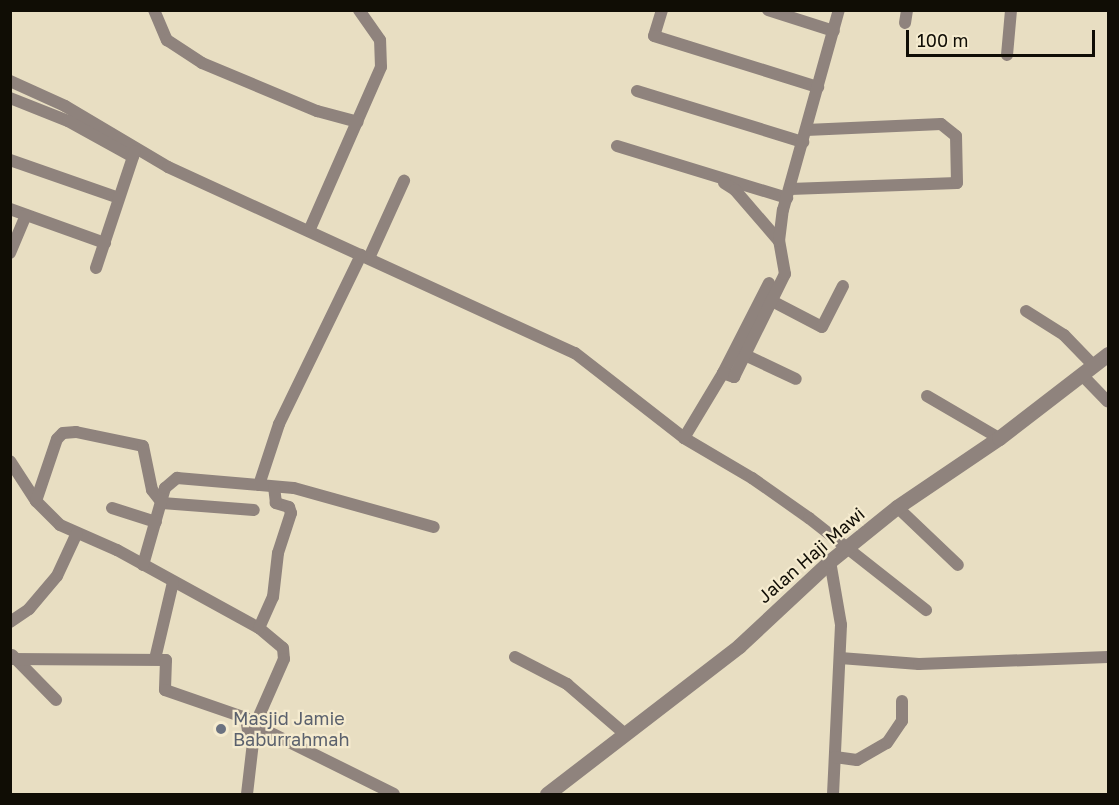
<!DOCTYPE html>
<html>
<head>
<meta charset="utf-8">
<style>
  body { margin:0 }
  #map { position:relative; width:1119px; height:805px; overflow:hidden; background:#e8dec2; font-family:"Golos Text",sans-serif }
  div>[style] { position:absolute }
  .minor>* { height:12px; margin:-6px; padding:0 6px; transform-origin:6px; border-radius:6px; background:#8f837d }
  .tertiary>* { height:15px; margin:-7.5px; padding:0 7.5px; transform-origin:7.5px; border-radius:7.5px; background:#8f837d }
  .dots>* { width:16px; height:16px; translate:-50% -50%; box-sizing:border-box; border:3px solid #f5ebcf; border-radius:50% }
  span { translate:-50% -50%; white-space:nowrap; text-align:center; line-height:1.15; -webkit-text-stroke:4.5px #f5ebcf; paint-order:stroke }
  .street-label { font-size:18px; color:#100d05 }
  .worship-label { font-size:18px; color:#5b616d }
  .left { translate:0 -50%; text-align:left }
  .frame { position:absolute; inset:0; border:12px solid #100d05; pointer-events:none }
  .scale { position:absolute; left:906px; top:30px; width:189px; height:27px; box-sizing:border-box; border:3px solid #100d05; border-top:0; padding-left:8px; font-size:18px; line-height:21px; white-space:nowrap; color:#100d05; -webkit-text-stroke:4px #f5ebcf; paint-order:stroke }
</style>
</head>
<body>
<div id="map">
  <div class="minor">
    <div style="left:154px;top:10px;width:33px;rotate:67deg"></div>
    <div style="left:167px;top:40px;width:42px;rotate:33.3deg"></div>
    <div style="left:202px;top:63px;width:125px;rotate:22.7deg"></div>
    <div style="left:317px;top:111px;width:42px;rotate:15deg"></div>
    <div style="left:662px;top:10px;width:27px;rotate:107deg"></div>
    <div style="left:654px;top:36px;width:172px;rotate:17.3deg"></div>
    <div style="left:768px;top:10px;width:69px;rotate:17.7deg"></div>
    <div style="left:905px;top:23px;width:13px;rotate:-81deg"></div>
    <div style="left:1007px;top:55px;width:45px;rotate:-84.9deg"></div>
    <div style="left:10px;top:81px;width:60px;rotate:24.4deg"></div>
    <div style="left:65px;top:106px;width:120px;rotate:30.6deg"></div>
    <div style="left:168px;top:167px;width:447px;rotate:24.6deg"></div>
    <div style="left:575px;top:353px;width:138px;rotate:37.9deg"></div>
    <div style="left:684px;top:438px;width:79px;rotate:30.5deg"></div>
    <div style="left:752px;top:478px;width:70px;rotate:35.1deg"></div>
    <div style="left:809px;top:518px;width:149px;rotate:38.2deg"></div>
    <div style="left:637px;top:91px;width:174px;rotate:17.1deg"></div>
    <div style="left:10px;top:98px;width:62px;rotate:21.6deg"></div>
    <div style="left:68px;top:121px;width:74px;rotate:29deg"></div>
    <div style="left:617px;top:146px;width:178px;rotate:17deg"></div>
    <div style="left:10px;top:160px;width:115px;rotate:19.2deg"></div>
    <div style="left:724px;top:183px;width:13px;rotate:32deg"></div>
    <div style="left:735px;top:190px;width:67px;rotate:49.2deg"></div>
    <div style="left:790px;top:189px;width:167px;rotate:-2.1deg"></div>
    <div style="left:957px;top:183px;width:47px;rotate:-91.2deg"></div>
    <div style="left:956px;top:136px;width:19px;rotate:-141deg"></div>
    <div style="left:941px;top:124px;width:135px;rotate:177.5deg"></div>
    <div style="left:10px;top:209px;width:101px;rotate:19.7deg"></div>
    <div style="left:309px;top:231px;width:179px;rotate:-66.3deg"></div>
    <div style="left:381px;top:67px;width:27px;rotate:-92deg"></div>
    <div style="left:380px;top:40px;width:37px;rotate:-125deg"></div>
    <div style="left:10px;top:253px;width:41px;rotate:-67.2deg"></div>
    <div style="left:369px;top:258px;width:85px;rotate:-65.6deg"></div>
    <div style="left:96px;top:268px;width:123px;rotate:-71.6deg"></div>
    <div style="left:772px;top:301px;width:56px;rotate:27.5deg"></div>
    <div style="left:822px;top:327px;width:46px;rotate:-62.9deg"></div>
    <div style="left:1026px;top:311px;width:45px;rotate:32.3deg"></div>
    <div style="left:1064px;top:335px;width:43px;rotate:45.9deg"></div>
    <div style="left:745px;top:355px;width:56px;rotate:25.2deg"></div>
    <div style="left:723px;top:373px;width:101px;rotate:-62.9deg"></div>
    <div style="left:1082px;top:375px;width:37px;rotate:46deg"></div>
    <div style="left:927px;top:396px;width:83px;rotate:30.3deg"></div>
    <div style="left:684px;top:438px;width:76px;rotate:-59deg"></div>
    <div style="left:723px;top:373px;width:12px;rotate:20deg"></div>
    <div style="left:734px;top:377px;width:115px;rotate:-63.7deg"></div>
    <div style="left:785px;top:274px;width:34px;rotate:-100deg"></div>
    <div style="left:779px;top:241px;width:31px;rotate:-83deg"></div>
    <div style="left:783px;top:210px;width:208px;rotate:-74.4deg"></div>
    <div style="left:10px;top:461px;width:48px;rotate:57deg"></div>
    <div style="left:36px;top:501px;width:34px;rotate:45deg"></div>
    <div style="left:60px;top:525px;width:62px;rotate:23.7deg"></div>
    <div style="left:117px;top:550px;width:162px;rotate:28.8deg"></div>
    <div style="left:259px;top:628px;width:31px;rotate:40deg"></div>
    <div style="left:283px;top:648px;width:11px;rotate:85deg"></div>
    <div style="left:284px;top:659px;width:72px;rotate:113.7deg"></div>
    <div style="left:255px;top:725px;width:69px;rotate:96.6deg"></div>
    <div style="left:259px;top:485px;width:64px;rotate:-71.8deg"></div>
    <div style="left:279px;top:424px;width:188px;rotate:-64.1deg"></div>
    <div style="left:36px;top:501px;width:65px;rotate:-71.3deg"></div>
    <div style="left:57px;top:439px;width:8px;rotate:-45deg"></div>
    <div style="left:63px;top:433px;width:13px;rotate:-4deg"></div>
    <div style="left:76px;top:432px;width:68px;rotate:11.8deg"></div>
    <div style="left:143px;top:446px;width:45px;rotate:78.4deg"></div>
    <div style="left:152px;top:490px;width:16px;rotate:52deg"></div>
    <div style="left:162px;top:503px;width:92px;rotate:4.4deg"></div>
    <div style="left:897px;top:507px;width:84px;rotate:43.6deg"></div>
    <div style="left:112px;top:508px;width:46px;rotate:17.7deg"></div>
    <div style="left:830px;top:561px;width:65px;rotate:80.2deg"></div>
    <div style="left:841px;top:625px;width:169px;rotate:92.7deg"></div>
    <div style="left:143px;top:565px;width:80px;rotate:-74.1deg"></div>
    <div style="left:165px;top:488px;width:16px;rotate:-40deg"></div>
    <div style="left:177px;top:478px;width:117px;rotate:4.9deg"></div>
    <div style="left:294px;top:488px;width:145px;rotate:15.6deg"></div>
    <div style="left:10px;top:622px;width:23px;rotate:-34deg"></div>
    <div style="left:29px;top:609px;width:43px;rotate:-49.7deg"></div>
    <div style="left:57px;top:576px;width:47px;rotate:-65.1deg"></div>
    <div style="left:259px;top:628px;width:34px;rotate:-66deg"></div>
    <div style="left:273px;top:597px;width:44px;rotate:-83.5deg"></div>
    <div style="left:278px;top:553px;width:42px;rotate:-72deg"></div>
    <div style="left:291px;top:513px;width:6px;rotate:-108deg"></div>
    <div style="left:289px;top:507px;width:14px;rotate:-163deg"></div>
    <div style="left:276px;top:503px;width:16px;rotate:-97deg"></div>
    <div style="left:12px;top:655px;width:63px;rotate:45.6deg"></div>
    <div style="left:515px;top:657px;width:59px;rotate:27.4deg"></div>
    <div style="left:567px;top:684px;width:77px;rotate:40.8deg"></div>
    <div style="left:840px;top:658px;width:79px;rotate:4.3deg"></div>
    <div style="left:919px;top:664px;width:189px;rotate:-2.1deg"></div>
    <div style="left:10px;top:659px;width:156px;rotate:0.4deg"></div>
    <div style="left:166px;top:660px;width:30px;rotate:92deg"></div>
    <div style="left:165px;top:690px;width:86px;rotate:19.1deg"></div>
    <div style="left:246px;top:718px;width:18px;rotate:81deg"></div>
    <div style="left:155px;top:659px;width:79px;rotate:-76.8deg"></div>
    <div style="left:255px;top:725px;width:155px;rotate:26.4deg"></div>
    <div style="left:835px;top:757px;width:22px;rotate:8deg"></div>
    <div style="left:857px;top:760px;width:34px;rotate:-30deg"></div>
    <div style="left:887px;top:743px;width:27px;rotate:-56deg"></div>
    <div style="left:902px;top:721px;width:20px;rotate:-90deg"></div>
  </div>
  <div class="tertiary">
    <div style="left:547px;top:794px;width:242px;rotate:-37.6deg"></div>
    <div style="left:739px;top:646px;width:125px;rotate:-43deg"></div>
    <div style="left:830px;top:561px;width:86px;rotate:-38.9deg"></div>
    <div style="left:897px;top:507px;width:123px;rotate:-34.1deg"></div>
    <div style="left:999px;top:438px;width:138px;rotate:-37.6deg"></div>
  </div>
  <div class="dots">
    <div style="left:221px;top:729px;background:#6b7280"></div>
  </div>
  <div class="street-label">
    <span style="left:811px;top:555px;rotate:-41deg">Jalan Haji Mawi</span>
  </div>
  <div class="worship-label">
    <span class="left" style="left:233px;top:729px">Masjid Jamie<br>Baburrahmah</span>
  </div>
  <div class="frame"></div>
  <div class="scale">100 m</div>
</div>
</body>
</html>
